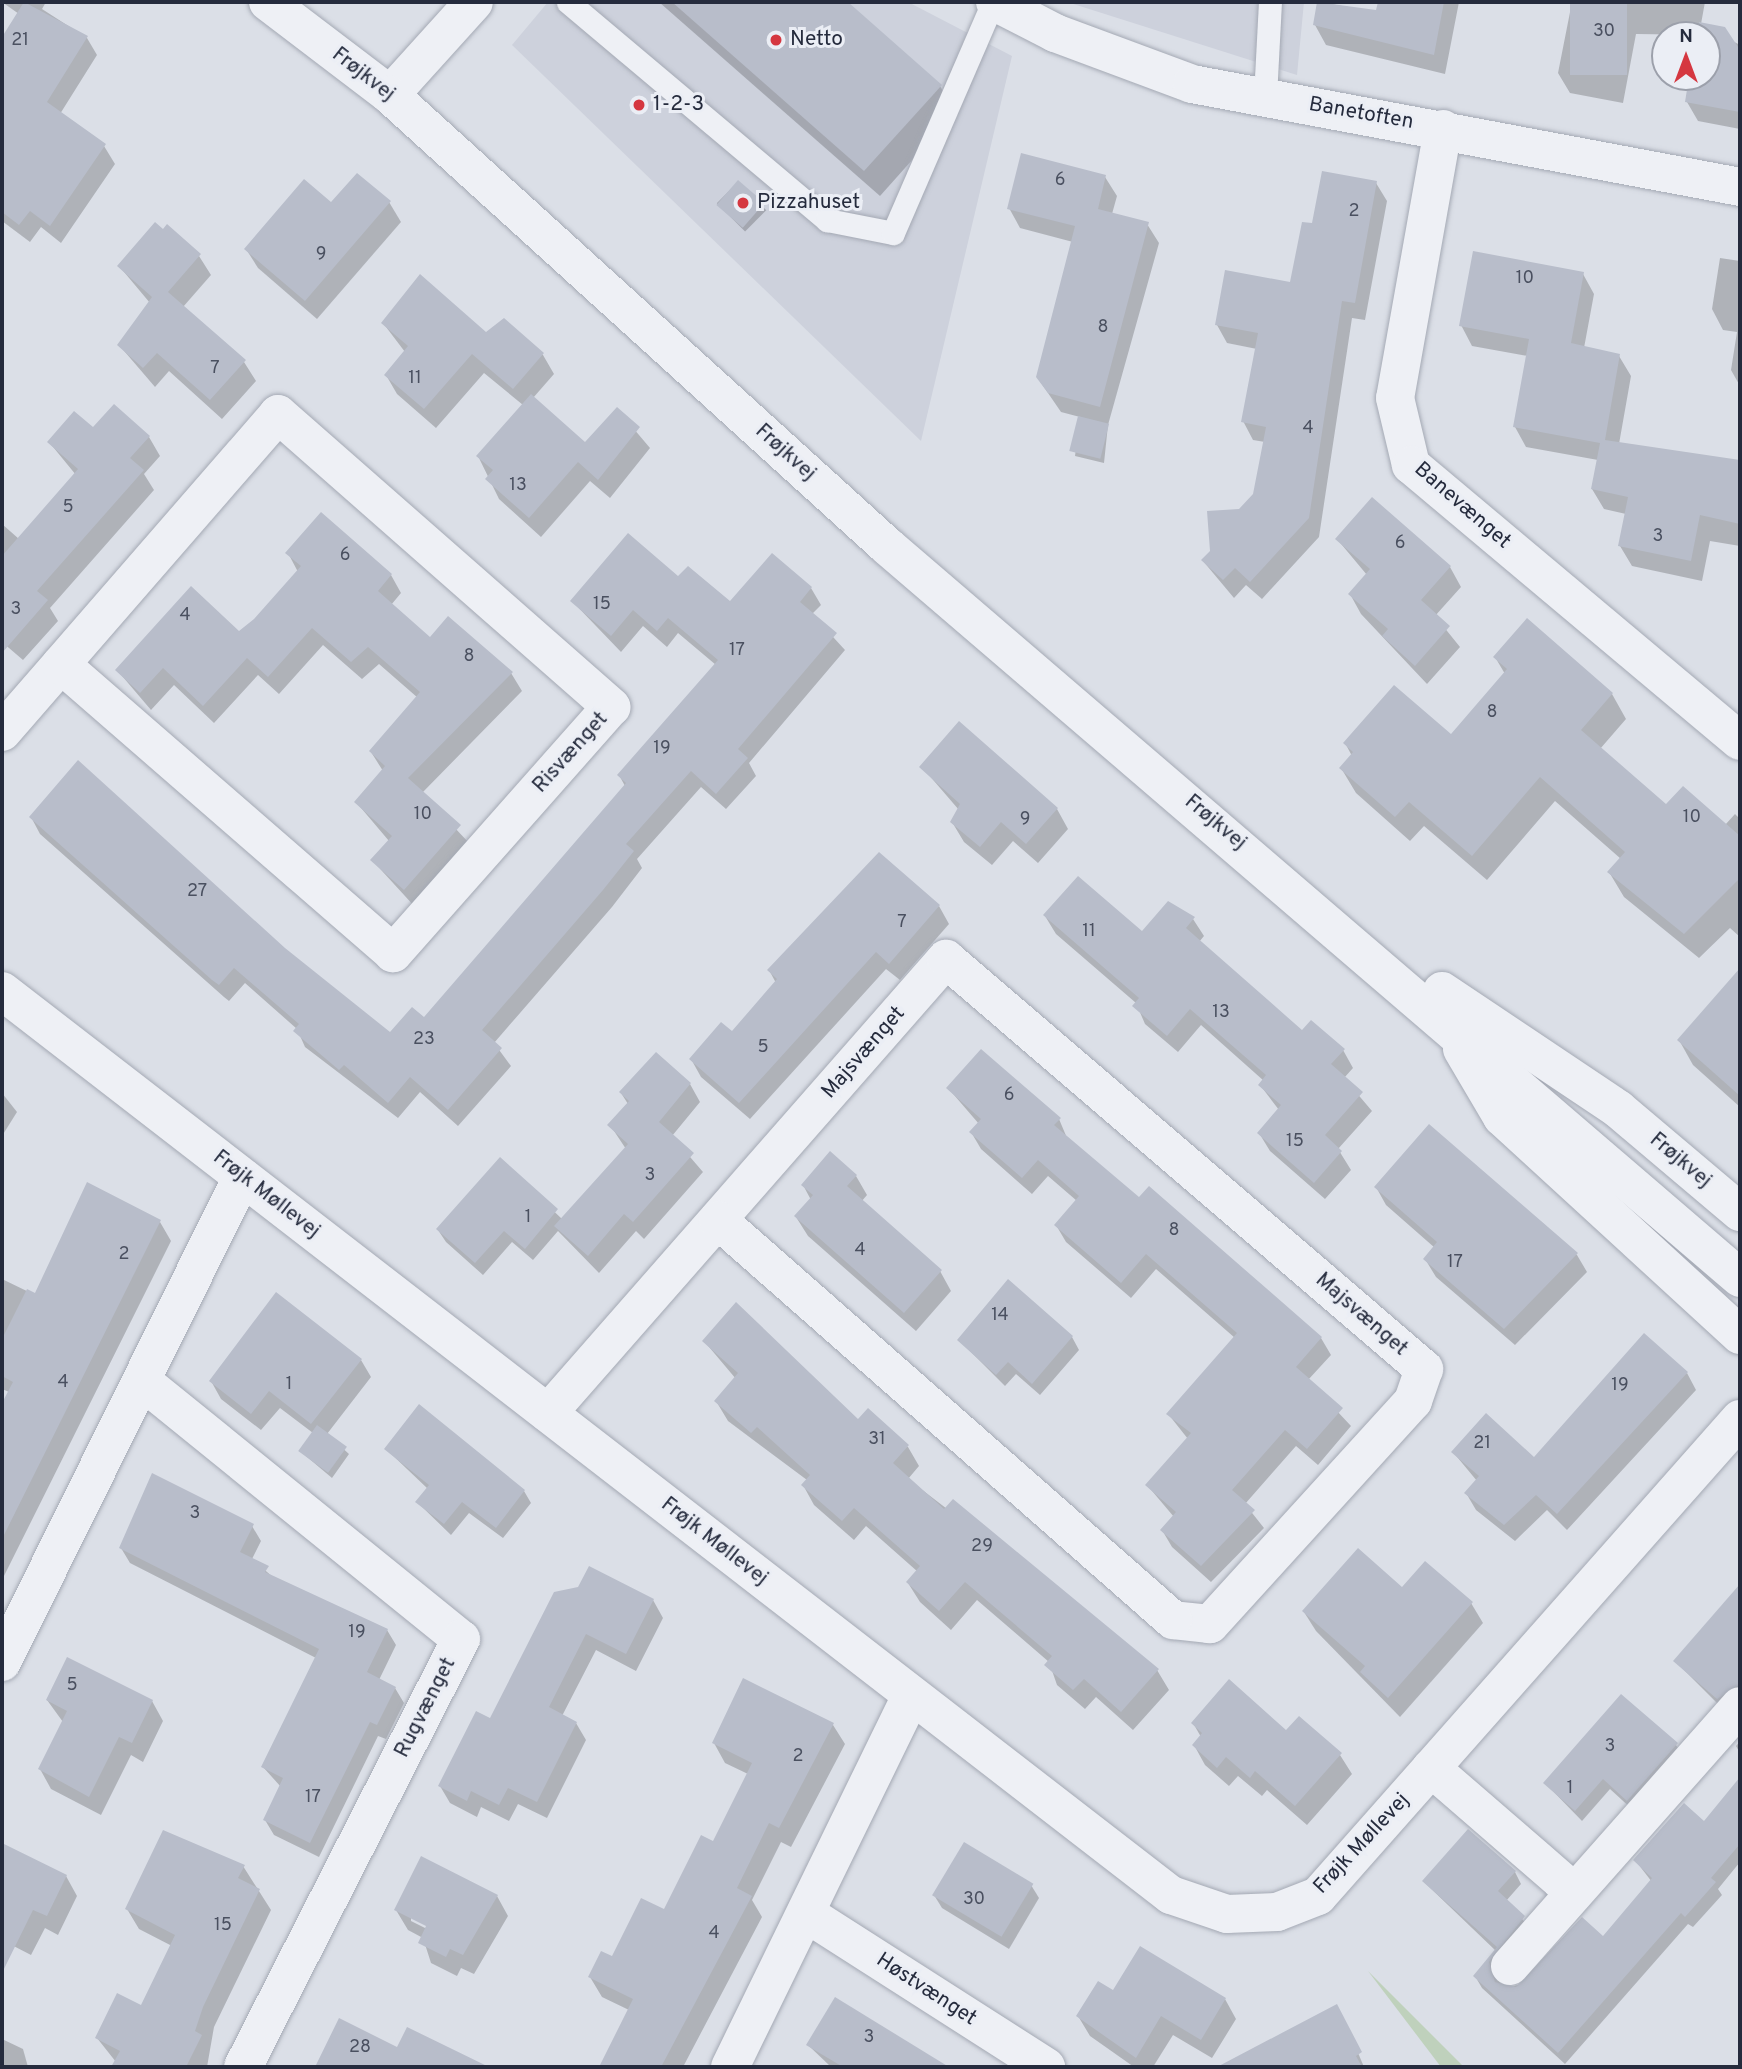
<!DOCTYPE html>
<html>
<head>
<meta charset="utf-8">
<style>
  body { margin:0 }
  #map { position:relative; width:1742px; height:2069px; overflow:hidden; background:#dbdfe7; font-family:Overpass,sans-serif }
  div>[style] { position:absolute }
  .built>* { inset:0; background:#cdd1dc }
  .green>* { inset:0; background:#bfd1bc }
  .shadow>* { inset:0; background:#0003; transform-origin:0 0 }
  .building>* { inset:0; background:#b8bdca; transform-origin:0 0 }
  .roads { filter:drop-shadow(0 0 2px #a4a9b4) drop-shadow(0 0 2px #a4a9b4) }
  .service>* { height:23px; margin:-11.5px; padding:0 11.5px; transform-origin:11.5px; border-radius:11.5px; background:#eef0f5 }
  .minor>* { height:38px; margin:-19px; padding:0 19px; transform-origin:19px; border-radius:19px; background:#eef0f5 }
  .tertiary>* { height:38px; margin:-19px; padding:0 19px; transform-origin:19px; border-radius:19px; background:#eef0f5 }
  .dots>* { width:19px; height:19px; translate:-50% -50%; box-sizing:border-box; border:4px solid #ebeef5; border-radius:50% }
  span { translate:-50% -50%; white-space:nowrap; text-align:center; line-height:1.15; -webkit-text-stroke:6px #ebeef5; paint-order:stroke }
  .number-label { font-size:18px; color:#4a5060 }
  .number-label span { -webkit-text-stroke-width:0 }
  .poi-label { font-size:21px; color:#252b3d }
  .left { translate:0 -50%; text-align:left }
  .street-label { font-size:21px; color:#252b3d }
  .frame { position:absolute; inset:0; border:4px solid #252b3d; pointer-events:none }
  .north { position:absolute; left:1651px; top:21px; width:70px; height:70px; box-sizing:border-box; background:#ebeef5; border:2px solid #9ca0ab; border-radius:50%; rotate:0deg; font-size:19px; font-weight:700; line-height:28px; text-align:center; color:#252b3d }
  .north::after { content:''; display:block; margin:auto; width:24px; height:32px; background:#d53740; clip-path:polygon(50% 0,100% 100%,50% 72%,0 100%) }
</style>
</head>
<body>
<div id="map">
  <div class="built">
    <div style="clip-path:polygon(548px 2px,908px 2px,1012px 56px,921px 441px,512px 45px)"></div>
    <div style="clip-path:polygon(1067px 2px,1304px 2px,1297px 75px)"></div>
  </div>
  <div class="green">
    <div style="clip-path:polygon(1368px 1971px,1464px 2067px,1441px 2067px)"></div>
  </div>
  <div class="shadow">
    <div style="clip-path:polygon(2px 2px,46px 2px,42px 9px,87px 38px,97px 55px,60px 114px,104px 146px,115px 164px,61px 243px,41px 227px,30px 242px,2px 221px,2px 40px,19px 14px)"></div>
    <div style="clip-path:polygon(659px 2px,845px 2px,940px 86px,955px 112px,880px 196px)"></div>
    <div style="clip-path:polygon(1319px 2px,1378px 12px,1380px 2px,1459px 2px,1445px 74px,1326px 45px,1315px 25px)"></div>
    <div style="clip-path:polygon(1572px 2px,1705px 2px,1701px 24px,1740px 45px,1740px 129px,1698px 121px,1687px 102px,1691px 77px,1707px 77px,1707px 35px,1636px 34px,1623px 103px,1570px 93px,1558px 73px)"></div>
    <div style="clip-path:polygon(1105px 177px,1117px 196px,1112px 214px,1147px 224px,1159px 243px,1108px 425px,1104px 463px,1075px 456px,1080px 417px,1061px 412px,1037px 377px,1073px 242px,1020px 228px,1009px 208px)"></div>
    <div style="left:738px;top:182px;width:40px;height:30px;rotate:45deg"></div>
    <div style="clip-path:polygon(1376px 183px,1387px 201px,1365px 320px,1352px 318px,1319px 537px,1262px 599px,1246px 585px,1234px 598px,1203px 561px,1255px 495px,1265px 442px,1253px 440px,1243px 421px,1257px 349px,1227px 343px,1217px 325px,1292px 284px,1314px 226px)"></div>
    <div style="clip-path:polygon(389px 202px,401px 222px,317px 319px,258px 268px,246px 249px,331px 205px)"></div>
    <div style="clip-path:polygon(199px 256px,211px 275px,183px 307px,244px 362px,256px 381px,222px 419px,169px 371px,155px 387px,119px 345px,150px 303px,119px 266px)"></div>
    <div style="clip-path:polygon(1720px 258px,1740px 261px,1740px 386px,1731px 370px,1737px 332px,1723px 330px,1712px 309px)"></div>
    <div style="clip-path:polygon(1583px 274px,1594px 294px,1584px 348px,1619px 356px,1631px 376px,1619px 444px,1740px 464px,1740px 546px,1710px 541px,1702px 581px,1632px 566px,1620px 546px,1626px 514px,1604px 509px,1592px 489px,1598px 460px,1526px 447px,1515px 427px,1528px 356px,1472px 346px,1461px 325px)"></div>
    <div style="clip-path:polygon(504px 321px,543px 355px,554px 374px,533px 398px,585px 445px,617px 409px,650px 448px,610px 498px,590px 481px,541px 537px,499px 499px,478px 456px,523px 405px,484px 373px,436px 428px,397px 394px,386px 375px,405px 352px,383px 323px,486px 334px)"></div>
    <div style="clip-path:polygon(93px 429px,149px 437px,160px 456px,144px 474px,154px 490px,50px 608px,58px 621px,23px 660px,2px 642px,2px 524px,19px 539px,76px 475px,49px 442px)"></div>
    <div style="clip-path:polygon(322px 514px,391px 575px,401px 593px,391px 605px,430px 639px,511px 673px,522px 691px,422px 793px,470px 844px,415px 907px,372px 860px,389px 841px,356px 802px,383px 771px,371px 752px,418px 698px,379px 664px,362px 679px,323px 645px,279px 694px,258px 675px,214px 723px,174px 685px,151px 710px,117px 670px,239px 633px,256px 620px,298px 572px,288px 553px)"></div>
    <div style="clip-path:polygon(1337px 539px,1450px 567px,1461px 587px,1435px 616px,1460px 647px,1427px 684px,1361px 614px,1350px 594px,1367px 575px)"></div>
    <div style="clip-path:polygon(678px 578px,731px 604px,811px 588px,821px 605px,812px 614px,845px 650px,749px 763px,756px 776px,726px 809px,701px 787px,637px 859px,642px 868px,612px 907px,494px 1043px,511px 1066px,458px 1126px,420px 1092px,398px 1118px,305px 1047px,297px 1029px,245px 983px,229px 1001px,224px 997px,40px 834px,31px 817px,284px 949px,390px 1035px,424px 1019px,625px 786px,619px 775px,716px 665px,678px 633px,667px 647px,643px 626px,621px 652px,572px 601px)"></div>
    <div style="clip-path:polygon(1495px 657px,1612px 694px,1626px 719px,1600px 749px,1666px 807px,1725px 825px,1735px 814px,1740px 819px,1740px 937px,1730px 928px,1699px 958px,1624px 897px,1609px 872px,1621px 859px,1555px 801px,1487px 880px,1424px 826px,1410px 841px,1356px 793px,1341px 768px,1352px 756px,1345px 743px,1451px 737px,1505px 674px)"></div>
    <div style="clip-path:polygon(922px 767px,1057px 809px,1068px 829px,1038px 863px,1013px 841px,992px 865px,964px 842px,952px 822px,959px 810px)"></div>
    <div style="clip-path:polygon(939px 906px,949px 924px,900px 980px,886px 969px,750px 1119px,701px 1077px,691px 1059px,732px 1034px,776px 983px,769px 970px)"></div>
    <div style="clip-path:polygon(1045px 916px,1142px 933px,1193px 919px,1204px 936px,1199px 942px,1303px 1032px,1343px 1050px,1353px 1068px,1344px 1078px,1372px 1111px,1338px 1149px,1351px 1170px,1325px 1199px,1270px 1151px,1259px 1133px,1279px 1110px,1260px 1085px,1264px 1081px,1201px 1025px,1178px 1052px,1145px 1024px,1136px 1003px,1056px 934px)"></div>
    <div style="clip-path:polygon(1740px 971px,1740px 1107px,1693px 1065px,1679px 1040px)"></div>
    <div style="clip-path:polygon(690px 1084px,700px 1102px,672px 1136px,703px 1172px,644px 1239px,636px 1231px,599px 1273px,558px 1231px,533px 1260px,512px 1242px,483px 1275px,446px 1242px,438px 1230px,500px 1160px,562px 1219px,626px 1149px,610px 1125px,628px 1104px,621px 1093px)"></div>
    <div style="clip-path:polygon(948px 1088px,1059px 1119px,1067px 1138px,1139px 1200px,1149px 1188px,1321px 1338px,1331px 1355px,1308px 1380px,1351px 1426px,1318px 1465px,1296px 1446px,1245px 1504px,1264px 1528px,1211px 1582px,1172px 1547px,1162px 1530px,1174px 1517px,1147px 1485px,1188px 1439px,1169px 1415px,1235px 1338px,1156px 1269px,1131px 1298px,1066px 1242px,1056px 1225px,1077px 1201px,1048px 1176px,1032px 1194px,981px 1149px,971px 1132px,979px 1124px)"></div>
    <div style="clip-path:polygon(2px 1093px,17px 1112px,2px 1136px)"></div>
    <div style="clip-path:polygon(1429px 1126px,1577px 1255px,1587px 1272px,1515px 1345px,1436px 1277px,1425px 1259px,1435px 1248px,1386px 1205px,1376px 1187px)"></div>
    <div style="clip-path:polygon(856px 1176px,867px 1195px,861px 1202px,940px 1271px,951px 1291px,916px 1331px,808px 1236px,796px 1217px,811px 1200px,803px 1185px)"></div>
    <div style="clip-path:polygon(160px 1222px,171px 1241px,2px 1580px,2px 1407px,9px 1392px,2px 1389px,2px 1279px,35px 1295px)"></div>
    <div style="clip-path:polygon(1072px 1337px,1079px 1350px,1040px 1395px,1016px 1374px,1005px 1386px,959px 1340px)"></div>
    <div style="clip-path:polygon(704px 1341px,908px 1447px,919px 1466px,908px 1479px,1157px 1670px,1169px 1690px,1133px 1730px,1096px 1697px,1085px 1709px,1057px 1685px,1049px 1662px,977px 1600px,951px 1630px,920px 1602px,908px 1583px,918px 1572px,866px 1526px,854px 1540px,814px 1505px,803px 1485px,807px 1480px,728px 1421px,716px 1401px,736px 1379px)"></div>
    <div style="clip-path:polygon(361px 1360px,371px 1377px,327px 1434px,349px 1454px,332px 1478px,300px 1451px,313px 1433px,280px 1408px,261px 1430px,221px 1399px,211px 1381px)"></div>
    <div style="clip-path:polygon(1687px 1373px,1696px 1390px,1567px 1530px,1547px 1510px,1515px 1541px,1476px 1510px,1466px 1493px,1477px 1481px,1453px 1452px,1534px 1459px)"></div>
    <div style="clip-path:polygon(386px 1449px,524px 1491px,531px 1503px,503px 1538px,469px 1513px,451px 1535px,417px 1502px,428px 1489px)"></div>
    <div style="clip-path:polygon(252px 1526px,261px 1541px,252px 1559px,274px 1578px,387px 1630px,396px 1645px,379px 1680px,395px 1688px,404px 1703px,386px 1739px,378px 1736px,319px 1857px,274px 1835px,265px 1820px,281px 1787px,263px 1767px,316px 1658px,130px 1563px,121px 1548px)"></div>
    <div style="clip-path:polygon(1740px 1587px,1740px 1697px,1724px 1710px,1675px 1661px)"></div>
    <div style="clip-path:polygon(1403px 1589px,1471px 1603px,1483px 1623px,1400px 1717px,1316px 1631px,1304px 1612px)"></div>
    <div style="clip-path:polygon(555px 1593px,653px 1600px,663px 1618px,636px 1671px,596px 1650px,562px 1716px,576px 1723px,586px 1740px,547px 1818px,518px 1804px,509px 1821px,481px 1807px,477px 1817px,450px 1803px,440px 1786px,491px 1720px)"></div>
    <div style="clip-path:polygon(47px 1700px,152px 1701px,163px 1721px,143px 1762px,131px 1755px,101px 1815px,51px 1789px,40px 1769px,63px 1722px)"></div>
    <div style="clip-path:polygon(1193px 1723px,1287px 1732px,1340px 1755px,1352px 1774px,1307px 1825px,1267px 1790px,1262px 1796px,1238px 1776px,1229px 1786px,1205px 1765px,1194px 1745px,1201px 1737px)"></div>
    <div style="clip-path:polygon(833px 1725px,845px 1744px,791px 1847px,781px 1842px,752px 1900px,762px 1917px,683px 2067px,600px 2067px,629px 2010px,602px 1997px,590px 1977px,665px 1911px,714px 1843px,748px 1774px,725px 1763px,714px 1743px)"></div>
    <div style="clip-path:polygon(1740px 1741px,1740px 1753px,1736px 1746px)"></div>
    <div style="clip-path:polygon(1676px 1745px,1683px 1756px,1634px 1811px,1610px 1789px,1582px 1821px,1545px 1783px)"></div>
    <div style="clip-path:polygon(1740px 1780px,1740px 1862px,1718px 1889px,1722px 1895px,1693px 1927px,1688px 1924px,1565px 2064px,1482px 1988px,1475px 1976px,1496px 1951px,1424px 1882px,1515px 1872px,1521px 1884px,1506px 1901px,1531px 1929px,1494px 1975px,1505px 1989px,1527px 1982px,1603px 1939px,1652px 1882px,1635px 1860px,1704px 1824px)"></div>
    <div style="clip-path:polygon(2px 1845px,66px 1876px,77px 1896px,58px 1935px,45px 1928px,31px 1955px,2px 1940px)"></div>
    <div style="clip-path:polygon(243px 1866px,271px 1910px,214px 2027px,207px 2067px,113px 2067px,116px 2062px,97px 2038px,142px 2007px,172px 1946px,139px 1929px,127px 1909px)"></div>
    <div style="clip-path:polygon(1031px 1885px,1039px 1898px,1009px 1949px,942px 1908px,934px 1895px)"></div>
    <div style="clip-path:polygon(evenodd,497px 1896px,508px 1916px,474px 1974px,461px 1968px,457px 1976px,431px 1963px,423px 1938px,408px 1930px,396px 1910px,497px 1896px,411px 1917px,435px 1929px,433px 1932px,411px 1921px,411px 1917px)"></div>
    <div style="clip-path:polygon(1114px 1992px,1225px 1999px,1236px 2019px,1212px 2058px,1173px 2035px,1153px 2067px,1134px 2067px,1090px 2036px,1078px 2016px)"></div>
    <div style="clip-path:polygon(339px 2021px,398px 2049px,471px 2060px,475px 2067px,317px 2067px)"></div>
    <div style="clip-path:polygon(1345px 2022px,1364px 2067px,1269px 2067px,1258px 2047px)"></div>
    <div style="clip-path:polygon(2px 2039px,23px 2049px,28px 2067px,2px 2067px)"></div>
    <div style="clip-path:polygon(808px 2045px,927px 2064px,831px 2067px)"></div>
  </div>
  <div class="building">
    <div style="clip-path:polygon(24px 2px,88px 36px,47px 102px,106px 144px,50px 226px,30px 211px,19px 225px,2px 212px,2px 37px)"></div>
    <div style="clip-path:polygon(672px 2px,848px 2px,942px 85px,864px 171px)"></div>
    <div style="clip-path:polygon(1317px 2px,1376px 10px,1378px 2px,1444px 2px,1434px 55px,1313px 25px)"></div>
    <div style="left:1570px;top:2px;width:57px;height:73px"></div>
    <div style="clip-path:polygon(1699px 22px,1725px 27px,1740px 50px,1740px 112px,1685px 102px,1689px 77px,1707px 77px,1707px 35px,1697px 35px)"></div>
    <div style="clip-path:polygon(1021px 153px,1106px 175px,1098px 209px,1149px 222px,1100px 407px,1048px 393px,1036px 377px,1075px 226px,1007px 209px)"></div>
    <div style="clip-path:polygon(1322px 171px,1377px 181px,1355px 303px,1342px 301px,1309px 518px,1250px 582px,1235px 568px,1223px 580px,1201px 560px,1210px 551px,1207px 511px,1239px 509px,1253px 494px,1266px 427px,1241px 422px,1258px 333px,1215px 325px,1225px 270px,1290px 282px,1302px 222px,1312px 223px)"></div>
    <div style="clip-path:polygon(357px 173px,391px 201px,305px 301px,244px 249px,304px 179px,331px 202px)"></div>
    <div style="left:738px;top:180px;width:35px;height:33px;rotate:41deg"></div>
    <div style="clip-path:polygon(155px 222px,163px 229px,167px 224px,201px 254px,168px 292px,246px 360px,210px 400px,157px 353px,143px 368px,117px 345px,152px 297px,117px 266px)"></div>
    <div style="clip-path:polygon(1473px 251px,1584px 272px,1571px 343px,1620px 354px,1605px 440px,1740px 460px,1740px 524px,1700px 515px,1691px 561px,1618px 546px,1628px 497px,1591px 489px,1600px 443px,1513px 427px,1529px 339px,1459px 326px)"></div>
    <div style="clip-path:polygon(420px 274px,486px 332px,504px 318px,544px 353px,513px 389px,472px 354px,424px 409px,384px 375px,408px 346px,381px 323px)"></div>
    <div style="clip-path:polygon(531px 394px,585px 442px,617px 407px,640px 427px,598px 480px,578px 462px,529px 518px,485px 479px,493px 470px,476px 456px)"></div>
    <div style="clip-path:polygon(114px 404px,150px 436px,130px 458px,144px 470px,37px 591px,48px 600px,2px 653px,2px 556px,78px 469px,47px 442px,74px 411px,93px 427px)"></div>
    <div style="left:1078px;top:416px;width:32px;height:36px;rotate:14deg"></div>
    <div style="clip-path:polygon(1372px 497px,1451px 566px,1421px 600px,1450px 626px,1415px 666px,1382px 636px,1388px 629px,1348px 594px,1370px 569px,1335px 539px)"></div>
    <div style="clip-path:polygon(321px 512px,392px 574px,378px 591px,430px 637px,448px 616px,513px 672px,408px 778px,461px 825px,404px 890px,370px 860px,392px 836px,354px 802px,385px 766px,369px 751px,420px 692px,368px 647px,351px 662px,312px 628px,268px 677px,247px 658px,203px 706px,163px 668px,140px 693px,115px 670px,191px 586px,239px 631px,254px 619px,301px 566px,285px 553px)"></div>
    <div style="clip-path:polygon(628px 533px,678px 576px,688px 566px,730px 601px,772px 553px,812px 587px,800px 602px,837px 633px,738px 749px,748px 758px,716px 794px,691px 771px,626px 844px,634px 851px,603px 890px,482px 1030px,502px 1048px,448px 1110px,410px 1077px,388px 1103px,344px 1065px,339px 1070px,293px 1031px,299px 1024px,234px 968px,219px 985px,212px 980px,29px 817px,78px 760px,285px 948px,390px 1032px,412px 1007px,424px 1017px,626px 783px,617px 775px,718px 660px,668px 618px,657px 631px,633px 610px,611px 636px,570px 601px)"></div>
    <div style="clip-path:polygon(1527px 618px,1613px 693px,1581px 730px,1666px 804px,1683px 786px,1740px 836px,1740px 878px,1684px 934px,1607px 872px,1625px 852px,1540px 777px,1472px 856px,1409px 802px,1395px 817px,1339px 768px,1353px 752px,1343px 743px,1394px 685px,1451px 734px,1507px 669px,1493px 657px)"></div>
    <div style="clip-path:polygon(959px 721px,1058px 808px,1026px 844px,1001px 822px,980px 847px,950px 822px,960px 804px,919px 767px)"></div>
    <div style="clip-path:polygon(879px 852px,940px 905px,889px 964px,876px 952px,739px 1103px,689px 1059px,721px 1022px,732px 1031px,777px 979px,767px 970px)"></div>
    <div style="clip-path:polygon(1078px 876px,1142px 931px,1168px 901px,1195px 917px,1186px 928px,1302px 1030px,1311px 1020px,1345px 1049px,1331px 1064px,1363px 1092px,1325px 1135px,1342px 1151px,1314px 1183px,1257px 1133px,1281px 1105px,1258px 1085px,1266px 1075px,1190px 1009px,1167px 1036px,1132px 1006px,1139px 998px,1043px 915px)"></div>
    <div style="clip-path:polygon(1740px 968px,1740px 1096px,1677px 1040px)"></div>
    <div style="clip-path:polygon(981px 1049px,1061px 1118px,1054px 1125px,1139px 1197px,1149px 1186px,1322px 1337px,1296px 1367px,1343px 1408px,1307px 1449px,1285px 1430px,1232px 1490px,1255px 1510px,1201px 1566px,1160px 1530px,1176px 1512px,1145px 1485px,1191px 1433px,1166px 1414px,1237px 1333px,1146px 1254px,1121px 1283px,1054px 1225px,1079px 1196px,1038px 1160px,1022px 1178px,969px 1132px,981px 1119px,946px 1088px)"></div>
    <div style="clip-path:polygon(656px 1052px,691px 1083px,659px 1122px,694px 1153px,633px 1222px,624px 1214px,588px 1256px,554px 1226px,628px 1144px,607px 1125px,629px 1101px,619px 1092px)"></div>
    <div style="clip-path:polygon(1429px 1124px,1578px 1253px,1504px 1329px,1423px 1259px,1437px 1242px,1374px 1187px)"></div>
    <div style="clip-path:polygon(830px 1151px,857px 1175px,847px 1186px,942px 1270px,904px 1313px,794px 1216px,813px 1195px,801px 1185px)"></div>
    <div style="clip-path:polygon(500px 1157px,558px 1209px,525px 1249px,504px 1231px,475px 1263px,436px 1229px)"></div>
    <div style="clip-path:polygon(87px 1182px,161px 1220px,2px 1539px,2px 1403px,13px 1382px,2px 1376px,2px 1339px,27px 1289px,35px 1293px)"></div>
    <div style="clip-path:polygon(1008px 1279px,1073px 1336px,1032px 1384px,1008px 1362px,996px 1375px,957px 1340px)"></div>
    <div style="clip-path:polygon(276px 1292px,362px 1359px,311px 1424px,269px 1391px,251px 1414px,209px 1381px)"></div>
    <div style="clip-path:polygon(736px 1302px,858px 1419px,868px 1408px,909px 1445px,893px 1463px,944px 1509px,953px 1499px,1159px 1669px,1121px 1712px,1084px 1679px,1073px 1690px,1044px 1665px,1052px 1656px,965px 1582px,939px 1611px,906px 1582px,920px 1566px,854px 1508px,842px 1521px,801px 1485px,810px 1475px,757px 1427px,751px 1433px,714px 1401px,738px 1373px,702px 1341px)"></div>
    <div style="clip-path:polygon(1644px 1333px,1688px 1372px,1557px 1514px,1536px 1495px,1504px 1525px,1464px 1493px,1479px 1476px,1451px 1452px,1486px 1413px,1534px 1457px)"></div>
    <div style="clip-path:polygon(419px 1404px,525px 1490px,496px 1528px,462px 1502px,444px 1524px,415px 1502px,429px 1485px,384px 1449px)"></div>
    <div style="left:317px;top:1425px;width:37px;height:32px;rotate:36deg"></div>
    <div style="clip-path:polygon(152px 1473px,254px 1524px,240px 1552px,269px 1566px,265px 1572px,388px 1629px,367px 1672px,396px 1687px,377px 1725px,370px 1722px,310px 1843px,263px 1820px,283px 1778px,261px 1767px,319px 1649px,119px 1548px)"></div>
    <div style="clip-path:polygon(1358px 1548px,1402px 1587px,1425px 1561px,1473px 1602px,1388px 1698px,1360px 1672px,1365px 1666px,1302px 1611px)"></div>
    <div style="clip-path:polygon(589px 1566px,654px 1599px,626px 1654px,586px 1634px,549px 1707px,577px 1722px,537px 1802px,508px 1788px,499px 1805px,471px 1791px,467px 1801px,438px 1786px,476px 1711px,490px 1718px,554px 1592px,578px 1587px)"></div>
    <div style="clip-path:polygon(1740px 1584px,1740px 1685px,1717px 1699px,1673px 1661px)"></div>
    <div style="clip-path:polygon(67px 1657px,153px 1700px,132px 1743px,119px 1737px,89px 1797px,38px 1769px,67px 1711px,46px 1700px)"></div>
    <div style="clip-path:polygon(743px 1678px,834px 1723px,779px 1828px,769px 1823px,737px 1888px,752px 1896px,661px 2067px,599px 2067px,633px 1999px,588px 1977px,601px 1951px,612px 1956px,641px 1898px,664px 1909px,701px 1835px,713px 1841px,752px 1763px,712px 1743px)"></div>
    <div style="clip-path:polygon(1229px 1679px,1286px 1730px,1299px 1716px,1342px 1753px,1295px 1806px,1255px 1771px,1250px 1778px,1226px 1757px,1217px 1768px,1192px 1745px,1202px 1733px,1191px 1723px)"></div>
    <div style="clip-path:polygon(1621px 1694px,1678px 1743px,1627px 1801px,1603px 1779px,1575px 1811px,1543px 1783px)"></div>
    <div style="clip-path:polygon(1740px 1777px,1740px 1844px,1711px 1878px,1716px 1882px,1685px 1917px,1681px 1913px,1558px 2053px,1473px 1976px,1497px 1947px,1422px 1881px,1468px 1829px,1516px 1871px,1498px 1891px,1525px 1916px,1489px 1962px,1495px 1982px,1516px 1987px,1582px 1917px,1603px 1936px,1652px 1878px,1633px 1860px,1684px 1803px,1704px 1821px)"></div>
    <div style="clip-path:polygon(163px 1830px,245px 1865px,238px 1878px,260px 1889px,203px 2007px,195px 2031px,202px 2035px,186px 2067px,111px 2067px,120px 2051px,95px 2038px,117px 1993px,141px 2005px,175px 1935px,125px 1909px)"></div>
    <div style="left:964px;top:1842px;width:81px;height:62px;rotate:31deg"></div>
    <div style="clip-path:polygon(2px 1843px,67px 1875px,47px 1916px,33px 1910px,2px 1973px)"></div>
    <div style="clip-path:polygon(421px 1856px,498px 1895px,463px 1955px,450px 1949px,446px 1957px,418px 1943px,426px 1926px,394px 1910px)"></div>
    <div style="clip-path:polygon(1140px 1946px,1226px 1998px,1201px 2040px,1161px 2016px,1136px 2058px,1076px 2016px,1098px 1981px,1113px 1990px)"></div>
    <div style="clip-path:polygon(835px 1997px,949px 2067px,843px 2067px,806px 2045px)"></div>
    <div style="clip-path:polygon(1337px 2004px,1362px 2052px,1356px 2056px,1362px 2067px,1217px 2067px)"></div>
    <div style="clip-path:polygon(339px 2018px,397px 2047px,407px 2027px,489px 2067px,315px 2067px)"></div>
  </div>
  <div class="roads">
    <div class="service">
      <div style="left:568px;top:2px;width:339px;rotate:40.1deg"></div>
      <div style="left:827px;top:220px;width:67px;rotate:11.1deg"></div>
      <div style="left:893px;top:233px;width:252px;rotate:-66.6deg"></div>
      <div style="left:1265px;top:97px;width:95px;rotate:-87deg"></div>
    </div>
    <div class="minor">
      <div style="left:995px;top:2px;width:68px;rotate:27.3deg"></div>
      <div style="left:1055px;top:33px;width:146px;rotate:20.4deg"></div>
      <div style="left:1192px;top:84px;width:558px;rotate:10.64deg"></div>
      <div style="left:390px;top:95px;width:125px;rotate:-47.9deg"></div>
      <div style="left:1443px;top:129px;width:273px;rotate:100.1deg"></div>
      <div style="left:1395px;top:398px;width:69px;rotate:76.6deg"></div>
      <div style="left:1411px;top:465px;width:429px;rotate:40deg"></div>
      <div style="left:2px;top:732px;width:421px;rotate:-49deg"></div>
      <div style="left:278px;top:414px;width:444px;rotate:41.3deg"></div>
      <div style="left:611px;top:707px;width:329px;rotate:131.5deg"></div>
      <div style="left:393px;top:953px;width:440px;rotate:-139deg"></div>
      <div style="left:2px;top:991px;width:1478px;rotate:37.72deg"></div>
      <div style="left:1171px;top:1895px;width:59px;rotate:18.7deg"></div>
      <div style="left:1227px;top:1914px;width:50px;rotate:-2.3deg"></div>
      <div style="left:1277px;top:1912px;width:44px;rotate:-21.3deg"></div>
      <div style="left:1318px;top:1896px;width:637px;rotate:-48.5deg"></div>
      <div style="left:142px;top:1381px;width:410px;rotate:39deg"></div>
      <div style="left:461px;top:1639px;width:480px;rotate:117deg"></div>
      <div style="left:548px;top:1413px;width:604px;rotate:-48.76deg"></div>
      <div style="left:946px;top:959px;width:630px;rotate:40.62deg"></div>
      <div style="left:1424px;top:1369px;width:34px;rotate:109deg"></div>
      <div style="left:1413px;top:1401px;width:302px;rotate:132.3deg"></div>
      <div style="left:1210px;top:1624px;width:37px;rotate:-174deg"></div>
      <div style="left:1173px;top:1620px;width:606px;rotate:-138.68deg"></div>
      <div style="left:2px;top:1662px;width:541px;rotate:-63.67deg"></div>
      <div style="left:1431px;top:1768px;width:189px;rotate:40.9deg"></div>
      <div style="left:807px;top:1914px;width:284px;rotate:32.6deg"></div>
      <div style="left:1510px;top:1966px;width:347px;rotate:-48.5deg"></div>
      <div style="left:730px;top:2067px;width:413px;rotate:-64deg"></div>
    </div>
    <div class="tertiary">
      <div style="left:268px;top:2px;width:153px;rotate:37.3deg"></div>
      <div style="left:390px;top:95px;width:671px;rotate:42.22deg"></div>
      <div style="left:887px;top:546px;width:1124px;rotate:40.63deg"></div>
      <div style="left:1442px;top:991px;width:212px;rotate:33.8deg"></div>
      <div style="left:1618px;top:1109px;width:160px;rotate:40.2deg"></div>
      <div style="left:1462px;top:1049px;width:79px;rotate:59.5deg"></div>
      <div style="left:1502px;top:1117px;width:323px;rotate:42.5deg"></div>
    </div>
  </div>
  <div class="dots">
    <div style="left:776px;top:40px;background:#d53740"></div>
    <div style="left:639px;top:105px;background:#d53740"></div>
    <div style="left:743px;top:203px;background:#d53740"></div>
  </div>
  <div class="number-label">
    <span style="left:1604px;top:32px">30</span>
    <span style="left:20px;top:41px">21</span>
    <span style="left:1060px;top:181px">6</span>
    <span style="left:1354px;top:212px">2</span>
    <span style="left:321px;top:255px">9</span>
    <span style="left:1525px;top:279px">10</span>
    <span style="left:1103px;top:328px">8</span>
    <span style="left:215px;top:369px">7</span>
    <span style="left:415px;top:379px">11</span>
    <span style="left:1308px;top:429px">4</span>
    <span style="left:518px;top:486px">13</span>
    <span style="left:68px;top:508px">5</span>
    <span style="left:1658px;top:537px">3</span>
    <span style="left:1400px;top:544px">6</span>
    <span style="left:345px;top:556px">6</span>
    <span style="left:602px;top:605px">15</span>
    <span style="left:16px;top:610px">3</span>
    <span style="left:185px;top:616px">4</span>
    <span style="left:737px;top:651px">17</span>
    <span style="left:469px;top:657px">8</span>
    <span style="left:1492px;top:713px">8</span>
    <span style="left:662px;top:749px">19</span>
    <span style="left:423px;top:815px">10</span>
    <span style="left:1692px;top:818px">10</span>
    <span style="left:1025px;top:820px">9</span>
    <span style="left:197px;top:892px">27</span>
    <span style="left:902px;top:923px">7</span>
    <span style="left:1089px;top:932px">11</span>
    <span style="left:1221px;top:1013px">13</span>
    <span style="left:424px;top:1040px">23</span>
    <span style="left:763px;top:1048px">5</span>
    <span style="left:1009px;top:1096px">6</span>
    <span style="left:1295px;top:1142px">15</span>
    <span style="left:650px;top:1176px">3</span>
    <span style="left:528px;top:1218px">1</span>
    <span style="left:1174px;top:1231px">8</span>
    <span style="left:860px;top:1251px">4</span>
    <span style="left:124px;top:1255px">2</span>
    <span style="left:1455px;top:1263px">17</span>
    <span style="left:1000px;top:1316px">14</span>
    <span style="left:63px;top:1383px">4</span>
    <span style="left:289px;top:1385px">1</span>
    <span style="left:1620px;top:1386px">19</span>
    <span style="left:877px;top:1440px">31</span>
    <span style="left:1482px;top:1444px">21</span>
    <span style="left:195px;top:1514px">3</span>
    <span style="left:982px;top:1547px">29</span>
    <span style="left:357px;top:1633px">19</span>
    <span style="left:72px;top:1686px">5</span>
    <span style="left:1610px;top:1747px">3</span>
    <span style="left:798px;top:1757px">2</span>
    <span style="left:1570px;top:1789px">1</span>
    <span style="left:313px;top:1798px">17</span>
    <span style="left:974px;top:1900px">30</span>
    <span style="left:223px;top:1926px">15</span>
    <span style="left:714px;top:1934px">4</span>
    <span style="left:869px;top:2038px">3</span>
    <span style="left:360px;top:2048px">28</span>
  </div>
  <div class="poi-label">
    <span class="left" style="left:790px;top:40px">Netto</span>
    <span class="left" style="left:653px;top:105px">1-2-3</span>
    <span class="left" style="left:757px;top:203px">Pizzahuset</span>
  </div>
  <div class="street-label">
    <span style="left:363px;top:75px;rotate:38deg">Frøjkvej</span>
    <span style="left:1361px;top:114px;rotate:10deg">Banetoften</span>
    <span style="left:785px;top:453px;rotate:42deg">Frøjkvej</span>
    <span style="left:1462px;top:506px;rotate:41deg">Banevænget</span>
    <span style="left:571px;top:753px;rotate:-48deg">Risvænget</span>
    <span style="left:1215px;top:823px;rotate:40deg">Frøjkvej</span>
    <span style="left:864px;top:1053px;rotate:-49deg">Majsvænget</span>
    <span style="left:1680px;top:1161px;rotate:40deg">Frøjkvej</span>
    <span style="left:266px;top:1195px;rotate:38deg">Frøjk Møllevej</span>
    <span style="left:1361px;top:1315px;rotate:41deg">Majsvænget</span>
    <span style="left:714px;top:1542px;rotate:38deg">Frøjk Møllevej</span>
    <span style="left:426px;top:1708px;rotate:-63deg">Rugvænget</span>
    <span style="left:1362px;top:1844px;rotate:-47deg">Frøjk Møllevej</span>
    <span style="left:926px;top:1990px;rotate:33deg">Høstvænget</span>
  </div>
  <div class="frame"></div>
  <div class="north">N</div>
</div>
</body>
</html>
